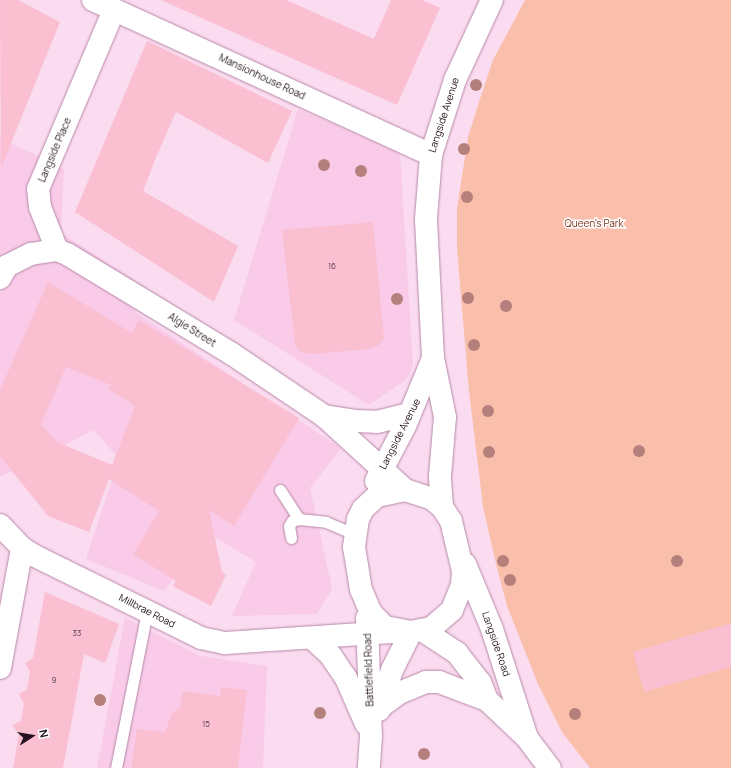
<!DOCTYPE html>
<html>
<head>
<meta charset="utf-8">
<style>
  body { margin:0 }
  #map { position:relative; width:731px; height:768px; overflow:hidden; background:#fadbf0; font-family:Manrope,sans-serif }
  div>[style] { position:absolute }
  .built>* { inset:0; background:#f9cbe9 }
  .green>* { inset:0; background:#fabfab }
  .building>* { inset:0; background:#fabfd1 }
  .roads { filter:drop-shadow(0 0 1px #b788a8) drop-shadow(0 0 1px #b788a8) }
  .lane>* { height:11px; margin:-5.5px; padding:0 5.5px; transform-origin:5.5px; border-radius:5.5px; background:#fff }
  .street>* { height:22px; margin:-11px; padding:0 11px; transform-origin:11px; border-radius:11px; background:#fff }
  .secondary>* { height:22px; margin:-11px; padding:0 11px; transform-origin:11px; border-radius:11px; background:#fff }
  .trees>* { width:12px; height:12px; margin:-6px; border-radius:50%; background:#b57f7b }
  span { translate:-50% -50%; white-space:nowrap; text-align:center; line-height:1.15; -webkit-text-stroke:3px #fff; paint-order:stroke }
  .number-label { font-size:8px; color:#5a3f4c }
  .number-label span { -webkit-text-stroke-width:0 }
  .street-label { font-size:10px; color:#251420 }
  .park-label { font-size:10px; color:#7c341c }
  .north { position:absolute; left:12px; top:716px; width:40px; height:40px; -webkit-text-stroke:3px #fff; paint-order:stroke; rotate:78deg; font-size:11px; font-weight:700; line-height:16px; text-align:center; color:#251420 }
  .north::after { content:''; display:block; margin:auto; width:14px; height:18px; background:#251420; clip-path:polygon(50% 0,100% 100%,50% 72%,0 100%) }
</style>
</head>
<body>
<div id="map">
  <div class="built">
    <div style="clip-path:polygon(298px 109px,400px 153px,413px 365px,407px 379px,369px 405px,234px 320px)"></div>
    <div style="clip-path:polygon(0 138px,64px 169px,61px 233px,147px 288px,135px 312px,341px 448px,310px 488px,332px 589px,317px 614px,232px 616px,256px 562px,208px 533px,164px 591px,86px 559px,119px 459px,94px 430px,0 477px)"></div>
    <div style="clip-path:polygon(125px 618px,201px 656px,267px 666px,263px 768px,97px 768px)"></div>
  </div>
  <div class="green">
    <div style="clip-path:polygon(525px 0,731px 0,731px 768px,590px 768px,562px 732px,538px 684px,507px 606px,497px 568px,483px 507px,469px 391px,457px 249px,457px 209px,468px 137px,480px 99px,493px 60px)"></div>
  </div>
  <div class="building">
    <div style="clip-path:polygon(0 0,18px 0,60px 22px,1px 168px)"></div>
    <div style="clip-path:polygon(161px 0,286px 0,374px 39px,391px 0,422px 0,440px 8px,397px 105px)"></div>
    <div style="clip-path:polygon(147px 41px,292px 111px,268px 163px,176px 112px,157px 155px,143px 191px,238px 246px,214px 302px,75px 212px)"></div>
    <div style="clip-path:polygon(373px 222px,384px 338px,379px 345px,369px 349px,312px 354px,300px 352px,295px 345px,282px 230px)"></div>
    <div style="clip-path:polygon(evenodd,48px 282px,132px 333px,139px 320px,299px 418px,234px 526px,209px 510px,222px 572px,226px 575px,211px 606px,173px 586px,176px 581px,133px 554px,159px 511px,109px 479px,89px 532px,48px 516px,0 456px,0 390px,48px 282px,66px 367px,111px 385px,108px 389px,135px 406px,112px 465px,57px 442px,41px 424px,66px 367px)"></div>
    <div style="clip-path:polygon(45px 592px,119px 624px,105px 663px,84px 654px,63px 768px,13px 768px,19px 734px,12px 725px,21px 721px,24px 704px,19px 694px,27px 689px,30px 672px,25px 663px,33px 658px)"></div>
    <div style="clip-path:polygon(731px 623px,731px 667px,644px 692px,633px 652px)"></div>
    <div style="clip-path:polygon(221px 687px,247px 690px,238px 768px,131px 768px,137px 729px,165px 732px,172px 713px,180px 707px,183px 691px,220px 696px)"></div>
  </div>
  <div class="roads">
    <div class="lane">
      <div style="left:280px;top:490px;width:35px;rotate:57deg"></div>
      <div style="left:291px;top:538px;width:12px;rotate:-99deg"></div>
      <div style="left:289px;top:526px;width:6px;rotate:-59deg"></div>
      <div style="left:292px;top:521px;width:7px;rotate:-16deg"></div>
      <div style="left:299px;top:519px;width:27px;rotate:6deg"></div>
      <div style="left:326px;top:522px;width:30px;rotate:23deg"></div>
      <div style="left:116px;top:768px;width:160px;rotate:-78.8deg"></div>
    </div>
    <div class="street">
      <div style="left:93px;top:0;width:372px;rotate:24.6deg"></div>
      <div style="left:57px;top:250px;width:46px;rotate:-111.6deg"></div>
      <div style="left:40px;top:207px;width:18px;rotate:-96deg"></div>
      <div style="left:38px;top:189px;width:194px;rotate:-67deg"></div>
      <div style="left:0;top:668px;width:122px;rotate:-79.6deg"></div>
    </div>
    <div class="secondary">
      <div style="left:0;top:278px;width:14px;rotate:-60deg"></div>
      <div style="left:7px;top:266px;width:27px;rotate:-27deg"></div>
      <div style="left:31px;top:254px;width:26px;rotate:-9deg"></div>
      <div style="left:57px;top:250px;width:11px;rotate:22deg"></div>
      <div style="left:67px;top:254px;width:193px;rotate:31.2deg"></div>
      <div style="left:232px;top:354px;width:111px;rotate:34deg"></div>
      <div style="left:324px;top:416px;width:110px;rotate:42.4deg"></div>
      <div style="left:324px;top:416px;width:30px;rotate:9deg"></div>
      <div style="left:354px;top:421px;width:23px;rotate:2deg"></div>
      <div style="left:377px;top:422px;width:34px;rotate:-14deg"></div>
      <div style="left:376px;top:481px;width:62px;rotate:-62.2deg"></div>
      <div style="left:405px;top:426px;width:74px;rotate:-67.6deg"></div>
      <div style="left:405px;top:490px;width:28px;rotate:18deg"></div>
      <div style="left:432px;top:499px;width:13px;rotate:39deg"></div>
      <div style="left:442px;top:507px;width:17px;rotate:57deg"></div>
      <div style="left:451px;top:521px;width:51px;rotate:76.5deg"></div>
      <div style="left:463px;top:571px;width:14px;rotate:94deg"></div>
      <div style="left:462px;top:585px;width:27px;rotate:112deg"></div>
      <div style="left:452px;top:610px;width:28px;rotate:139deg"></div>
      <div style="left:431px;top:628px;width:20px;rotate:169deg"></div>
      <div style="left:411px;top:632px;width:26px;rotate:-169deg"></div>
      <div style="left:385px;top:627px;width:20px;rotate:-135deg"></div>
      <div style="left:371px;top:613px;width:25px;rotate:-113deg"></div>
      <div style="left:361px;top:590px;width:44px;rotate:-99.2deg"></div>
      <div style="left:354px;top:547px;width:28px;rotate:-82deg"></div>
      <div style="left:358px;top:519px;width:11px;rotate:-63deg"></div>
      <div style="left:363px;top:509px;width:19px;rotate:-43deg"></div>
      <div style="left:377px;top:496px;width:29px;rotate:-12deg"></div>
      <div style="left:442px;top:507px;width:31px;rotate:-94deg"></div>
      <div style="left:440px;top:476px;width:59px;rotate:-85.2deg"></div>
      <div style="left:445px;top:417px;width:60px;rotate:-101.5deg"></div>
      <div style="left:433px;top:358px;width:139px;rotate:-92.9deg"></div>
      <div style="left:426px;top:219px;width:64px;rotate:-85.5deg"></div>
      <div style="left:431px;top:155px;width:79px;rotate:-72.3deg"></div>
      <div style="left:455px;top:80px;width:88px;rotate:-65.2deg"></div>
      <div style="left:0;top:525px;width:32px;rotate:46deg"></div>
      <div style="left:22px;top:548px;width:15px;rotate:32deg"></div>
      <div style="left:35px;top:556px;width:185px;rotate:26.3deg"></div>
      <div style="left:201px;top:638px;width:25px;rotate:12deg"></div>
      <div style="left:225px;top:643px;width:179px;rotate:-3.8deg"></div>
      <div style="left:465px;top:564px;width:70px;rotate:67.4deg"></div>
      <div style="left:492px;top:629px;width:114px;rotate:72.2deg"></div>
      <div style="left:367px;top:618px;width:118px;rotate:88.1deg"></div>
      <div style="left:371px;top:736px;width:32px;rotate:94deg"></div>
      <div style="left:422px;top:630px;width:42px;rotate:33.3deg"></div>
      <div style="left:457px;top:653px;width:37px;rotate:52deg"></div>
      <div style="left:480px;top:682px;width:19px;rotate:69deg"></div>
      <div style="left:487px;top:700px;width:55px;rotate:43.5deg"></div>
      <div style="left:527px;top:738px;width:38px;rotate:53deg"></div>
      <div style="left:312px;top:638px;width:26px;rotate:43deg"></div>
      <div style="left:331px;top:656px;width:27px;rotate:56deg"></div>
      <div style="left:346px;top:678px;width:50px;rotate:66.5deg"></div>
      <div style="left:380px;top:707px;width:24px;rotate:-36deg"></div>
      <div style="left:399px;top:693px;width:29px;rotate:-22deg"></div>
      <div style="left:426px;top:682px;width:13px"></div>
      <div style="left:439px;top:682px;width:51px;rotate:20.6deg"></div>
      <div style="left:379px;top:710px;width:42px;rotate:-72deg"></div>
      <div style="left:392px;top:670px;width:42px;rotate:-63.4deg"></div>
    </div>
  </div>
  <div class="trees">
    <div style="left:476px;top:85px"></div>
    <div style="left:464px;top:149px"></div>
    <div style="left:324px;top:165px"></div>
    <div style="left:361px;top:171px"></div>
    <div style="left:467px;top:197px"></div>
    <div style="left:468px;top:298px"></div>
    <div style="left:397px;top:299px"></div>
    <div style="left:506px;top:306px"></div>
    <div style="left:474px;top:345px"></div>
    <div style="left:488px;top:411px"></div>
    <div style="left:639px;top:451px"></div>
    <div style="left:489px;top:452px"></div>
    <div style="left:503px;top:561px"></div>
    <div style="left:677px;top:561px"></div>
    <div style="left:510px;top:580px"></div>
    <div style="left:100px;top:700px"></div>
    <div style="left:320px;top:713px"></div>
    <div style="left:575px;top:714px"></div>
    <div style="left:424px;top:754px"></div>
  </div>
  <div class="number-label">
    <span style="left:332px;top:266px">16</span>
    <span style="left:77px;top:633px">33</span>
    <span style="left:54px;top:680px">9</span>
    <span style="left:206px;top:724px">15</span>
  </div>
  <div class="street-label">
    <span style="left:262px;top:77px;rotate:25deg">Mansionhouse Road</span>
    <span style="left:444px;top:115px;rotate:-72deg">Langside Avenue</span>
    <span style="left:55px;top:150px;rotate:-67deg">Langside Place</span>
    <span style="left:192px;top:330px;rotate:32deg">Algie Street</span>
    <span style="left:400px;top:434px;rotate:-63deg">Langside Avenue</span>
    <span style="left:147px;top:611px;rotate:27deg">Millbrae Road</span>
    <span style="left:496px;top:644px;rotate:71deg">Langside Road</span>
    <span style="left:369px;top:670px;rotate:-92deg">Battlefield Road</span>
  </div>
  <div class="park-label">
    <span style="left:594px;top:224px">Queen's Park</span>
  </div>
  <div class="north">N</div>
</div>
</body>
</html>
